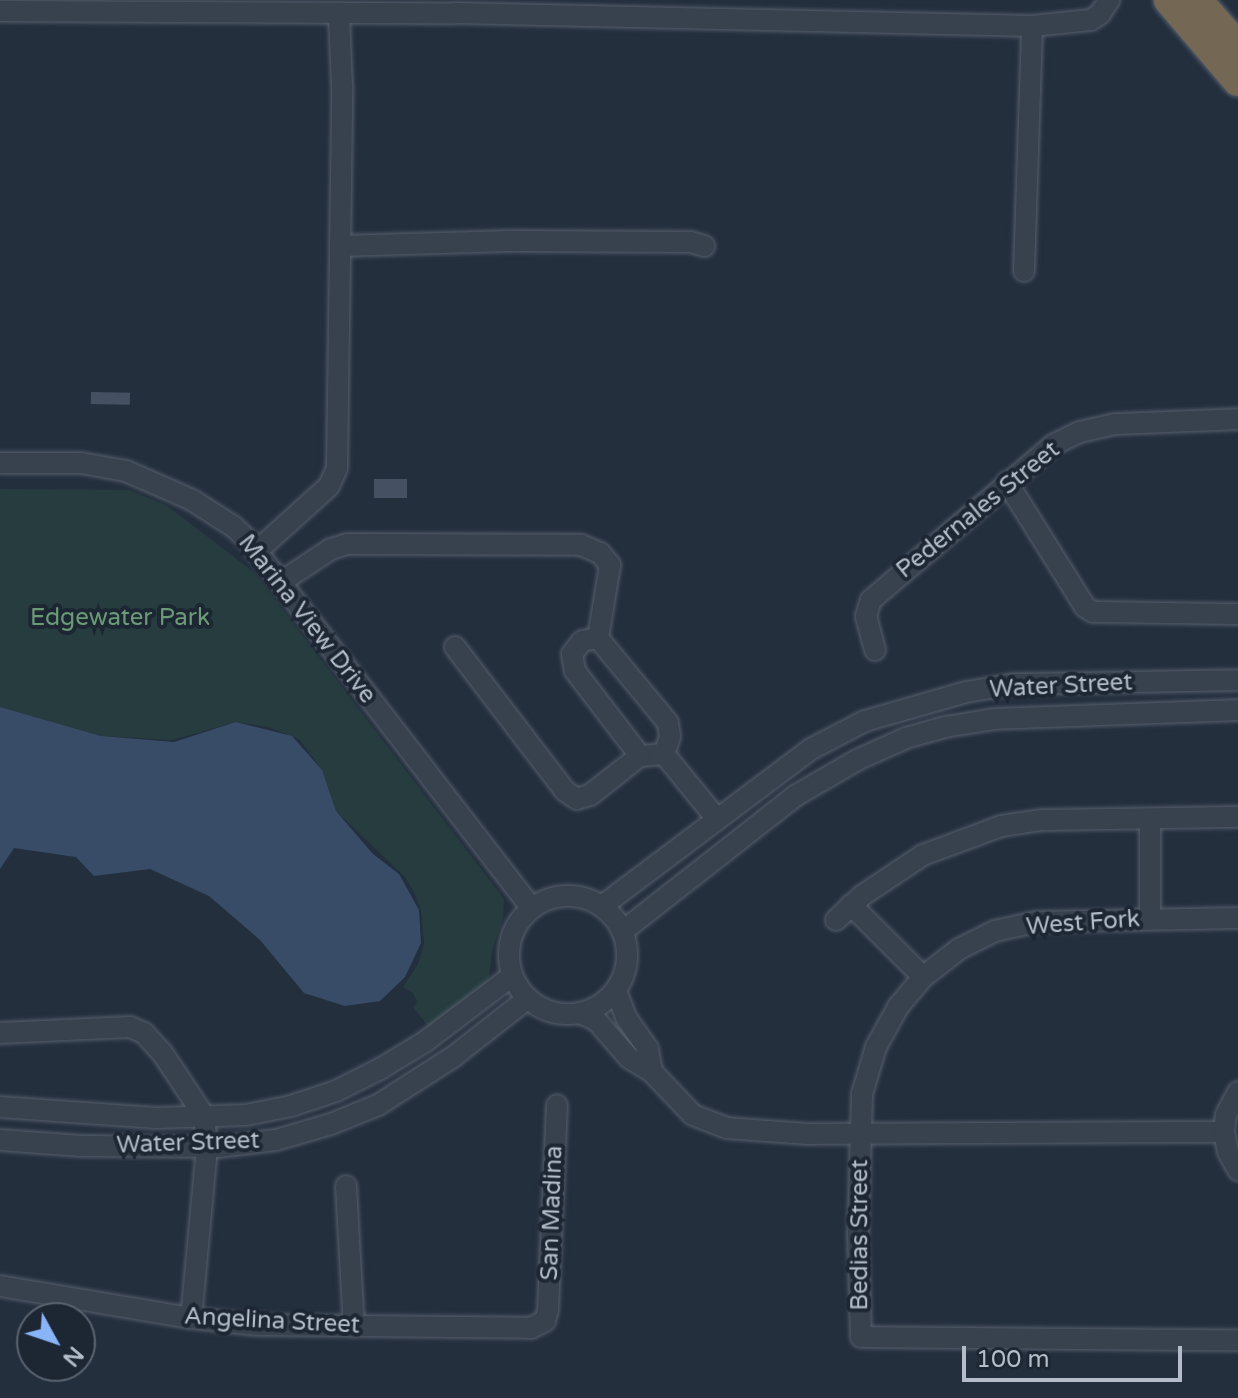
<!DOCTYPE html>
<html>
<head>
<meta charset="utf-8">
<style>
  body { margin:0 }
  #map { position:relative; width:1238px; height:1398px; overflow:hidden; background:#242f3e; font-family:"Varela Round",sans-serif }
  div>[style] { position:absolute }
  .green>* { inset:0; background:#263c3f }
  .water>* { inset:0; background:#394c67 }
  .building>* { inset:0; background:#455162; transform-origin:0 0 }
  .roads { filter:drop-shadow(0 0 2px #565f6c) drop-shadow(0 0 2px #565f6c) }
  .minor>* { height:20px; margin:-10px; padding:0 10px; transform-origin:10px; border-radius:10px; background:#38414e }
  .minor>.ring { margin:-10px; padding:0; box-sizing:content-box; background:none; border:20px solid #38414e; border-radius:50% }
  .highway>* { height:30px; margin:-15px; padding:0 15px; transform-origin:15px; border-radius:15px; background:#746855 }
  span { translate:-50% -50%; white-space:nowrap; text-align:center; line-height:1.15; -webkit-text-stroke:8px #1d2633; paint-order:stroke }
  .street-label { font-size:24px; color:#b4bcc9 }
  .park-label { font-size:24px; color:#6b9a76 }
  .north { position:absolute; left:16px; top:1302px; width:80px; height:80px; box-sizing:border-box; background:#1d2633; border:2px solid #59626f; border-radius:50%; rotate:130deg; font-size:22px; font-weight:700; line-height:32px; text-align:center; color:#b4bcc9 }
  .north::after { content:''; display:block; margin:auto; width:28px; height:36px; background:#8ab4f8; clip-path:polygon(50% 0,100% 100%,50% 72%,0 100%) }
  .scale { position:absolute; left:962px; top:1346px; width:220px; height:36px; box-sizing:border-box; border:4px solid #b4bcc9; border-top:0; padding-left:10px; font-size:24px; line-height:28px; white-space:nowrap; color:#b4bcc9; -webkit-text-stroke:6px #1d2633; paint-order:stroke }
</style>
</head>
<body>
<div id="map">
  <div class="green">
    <div style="clip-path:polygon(0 489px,129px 490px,166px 505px,255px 573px,504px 899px,503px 920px,493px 947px,488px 983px,430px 1029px,413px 1007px,417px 1002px,413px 993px,403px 987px,418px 964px,424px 944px,421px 911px,414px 892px,405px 877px,336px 811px,322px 770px,299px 739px,269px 727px,236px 722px,172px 740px,101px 736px,0 707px)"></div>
  </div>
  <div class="water">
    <div style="clip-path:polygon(0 707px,101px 736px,174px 742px,236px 722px,292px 736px,322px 770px,336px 811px,373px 854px,399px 874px,419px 910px,421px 943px,405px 977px,380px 1001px,345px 1006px,304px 993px,260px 940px,209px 896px,150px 869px,94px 876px,76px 857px,14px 848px,0 869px)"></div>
  </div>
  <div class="building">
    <div style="left:91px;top:392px;width:39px;height:12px;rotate:1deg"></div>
    <div style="left:374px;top:479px;width:33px;height:19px"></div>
  </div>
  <div class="roads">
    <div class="minor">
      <div style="left:0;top:11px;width:455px;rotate:0.3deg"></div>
      <div style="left:455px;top:13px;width:577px;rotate:1.29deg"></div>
      <div style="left:1032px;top:26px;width:59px;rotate:-5.8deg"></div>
      <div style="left:1091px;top:20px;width:11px;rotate:-34deg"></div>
      <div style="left:1100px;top:14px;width:17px;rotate:-57deg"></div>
      <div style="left:340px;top:246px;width:169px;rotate:-1.7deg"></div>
      <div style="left:509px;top:241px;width:182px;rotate:0.3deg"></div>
      <div style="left:691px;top:242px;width:14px;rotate:17deg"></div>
      <div style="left:1024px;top:271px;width:245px;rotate:-88.1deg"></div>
      <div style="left:0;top:463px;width:81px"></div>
      <div style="left:81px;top:463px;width:46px;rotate:10.1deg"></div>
      <div style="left:126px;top:471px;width:72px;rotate:23.7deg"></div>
      <div style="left:192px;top:500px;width:50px;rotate:32.7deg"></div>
      <div style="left:234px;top:527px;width:19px;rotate:43deg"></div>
      <div style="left:248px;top:540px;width:464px;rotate:52.4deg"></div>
      <div style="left:1007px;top:482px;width:147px;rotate:58deg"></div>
      <div style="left:1085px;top:607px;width:9px;rotate:32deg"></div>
      <div style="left:1093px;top:612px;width:145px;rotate:0.8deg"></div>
      <div style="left:257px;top:551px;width:97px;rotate:-42.1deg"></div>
      <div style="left:329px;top:486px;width:20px;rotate:-66deg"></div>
      <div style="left:337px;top:468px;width:381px;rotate:-89.2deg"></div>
      <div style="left:342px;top:87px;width:72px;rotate:-92.4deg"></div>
      <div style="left:281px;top:582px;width:60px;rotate:-33.4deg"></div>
      <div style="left:331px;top:549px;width:17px;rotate:-17deg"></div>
      <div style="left:347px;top:544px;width:234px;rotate:0.2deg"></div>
      <div style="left:581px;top:545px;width:21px;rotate:23deg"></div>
      <div style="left:600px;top:553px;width:16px;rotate:50deg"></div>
      <div style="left:610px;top:565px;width:74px;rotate:99.3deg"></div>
      <div style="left:598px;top:638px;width:110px;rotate:50.5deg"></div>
      <div style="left:668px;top:723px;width:14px;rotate:82deg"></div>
      <div style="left:670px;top:737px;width:18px;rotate:109deg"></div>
      <div style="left:664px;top:754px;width:24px;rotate:175deg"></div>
      <div style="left:640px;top:756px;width:107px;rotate:-127.4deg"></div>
      <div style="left:575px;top:671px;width:17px;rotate:-100deg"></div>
      <div style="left:572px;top:654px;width:16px;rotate:-52deg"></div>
      <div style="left:582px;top:641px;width:16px;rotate:-11deg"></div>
      <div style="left:455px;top:647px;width:181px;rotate:52.6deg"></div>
      <div style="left:565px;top:791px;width:14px;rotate:34deg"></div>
      <div style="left:577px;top:799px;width:14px;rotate:-17deg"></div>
      <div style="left:590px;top:795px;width:63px;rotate:-38deg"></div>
      <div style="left:875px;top:650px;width:35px;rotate:-105deg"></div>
      <div style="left:866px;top:616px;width:17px;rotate:-73deg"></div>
      <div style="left:871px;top:600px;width:239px;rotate:-40.4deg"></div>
      <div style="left:1053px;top:445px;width:30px;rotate:-26deg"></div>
      <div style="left:1080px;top:432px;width:36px;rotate:-13deg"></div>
      <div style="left:1115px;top:424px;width:123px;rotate:-2.3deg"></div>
      <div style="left:664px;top:754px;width:84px;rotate:50.8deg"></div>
      <div class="ring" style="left:509px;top:896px;width:98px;height:98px"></div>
      <div style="left:851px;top:905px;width:102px;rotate:45deg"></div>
      <div style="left:602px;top:906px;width:261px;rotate:-36.9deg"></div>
      <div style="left:811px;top:749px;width:61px;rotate:-27.4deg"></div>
      <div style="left:865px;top:721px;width:105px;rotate:-16deg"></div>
      <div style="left:966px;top:692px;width:50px;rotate:-9.3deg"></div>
      <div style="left:1015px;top:684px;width:223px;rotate:-1deg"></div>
      <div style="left:1150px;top:918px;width:98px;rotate:-90deg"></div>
      <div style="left:1238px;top:918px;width:202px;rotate:178.9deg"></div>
      <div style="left:1036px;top:922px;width:42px;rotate:167.6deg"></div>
      <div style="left:995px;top:931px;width:40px;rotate:153.4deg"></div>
      <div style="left:959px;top:949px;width:46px;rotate:142.1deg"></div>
      <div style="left:923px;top:977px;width:39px;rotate:130deg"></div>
      <div style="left:898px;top:1007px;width:46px;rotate:118.8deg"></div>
      <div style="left:876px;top:1047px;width:49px;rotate:106.6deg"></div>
      <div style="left:862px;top:1094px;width:140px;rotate:91.6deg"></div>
      <div style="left:858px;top:1234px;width:103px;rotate:88.3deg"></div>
      <div style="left:861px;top:1337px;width:377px;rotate:0.5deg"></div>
      <div style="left:836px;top:920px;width:37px;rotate:-43deg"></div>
      <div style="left:863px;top:895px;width:72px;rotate:-33.7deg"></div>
      <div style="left:923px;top:855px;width:83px;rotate:-20.4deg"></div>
      <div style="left:1001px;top:826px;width:40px;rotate:-8.5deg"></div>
      <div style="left:1041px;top:820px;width:197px;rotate:-0.9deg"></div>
      <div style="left:623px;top:931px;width:219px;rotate:-38.1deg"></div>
      <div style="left:795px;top:796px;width:72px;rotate:-30.1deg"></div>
      <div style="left:857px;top:760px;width:54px;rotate:-24.2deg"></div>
      <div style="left:906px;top:738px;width:41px;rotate:-15.8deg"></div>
      <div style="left:945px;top:727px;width:51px;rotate:-9.1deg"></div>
      <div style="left:995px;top:719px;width:243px;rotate:-2.1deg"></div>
      <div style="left:616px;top:991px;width:30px;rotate:69deg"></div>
      <div style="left:627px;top:1019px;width:37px;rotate:55deg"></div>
      <div style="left:648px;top:1049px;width:23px;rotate:80deg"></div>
      <div style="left:580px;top:1013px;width:17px;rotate:24deg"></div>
      <div style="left:596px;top:1020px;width:50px;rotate:49deg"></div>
      <div style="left:629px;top:1058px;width:27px;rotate:31deg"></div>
      <div style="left:652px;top:1072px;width:59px;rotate:46.4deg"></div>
      <div style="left:693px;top:1115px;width:36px;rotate:21deg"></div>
      <div style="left:727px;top:1128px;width:80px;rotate:4.3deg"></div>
      <div style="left:807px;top:1134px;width:417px;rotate:-0.3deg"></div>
      <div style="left:0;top:1033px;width:130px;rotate:-2.6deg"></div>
      <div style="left:130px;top:1027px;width:15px;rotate:23deg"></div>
      <div style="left:144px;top:1033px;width:28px;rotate:48deg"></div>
      <div style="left:163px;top:1054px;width:74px;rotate:56.5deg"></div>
      <div style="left:204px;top:1116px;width:31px;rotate:84deg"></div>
      <div style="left:207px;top:1147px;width:172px;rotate:95.3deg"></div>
      <div style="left:1238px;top:1092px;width:26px;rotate:118deg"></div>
      <div style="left:1226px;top:1115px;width:17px;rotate:97deg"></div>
      <div style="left:1224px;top:1132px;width:20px;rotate:79deg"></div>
      <div style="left:1228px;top:1152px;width:21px;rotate:61deg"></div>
      <div style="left:0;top:1107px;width:157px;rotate:4deg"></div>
      <div style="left:157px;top:1118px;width:89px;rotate:-1.9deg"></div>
      <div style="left:246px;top:1115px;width:46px;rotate:-11.3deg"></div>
      <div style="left:291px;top:1106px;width:47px;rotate:-18.4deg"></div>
      <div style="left:336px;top:1091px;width:49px;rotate:-26.6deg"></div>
      <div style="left:380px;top:1069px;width:54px;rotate:-31.3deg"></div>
      <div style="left:426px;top:1041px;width:108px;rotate:-37.1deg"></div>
      <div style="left:0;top:1140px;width:82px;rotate:4.2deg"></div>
      <div style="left:82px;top:1146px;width:136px;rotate:0.4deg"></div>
      <div style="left:218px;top:1147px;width:58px;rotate:-6.9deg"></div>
      <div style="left:276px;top:1140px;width:57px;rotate:-16.2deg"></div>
      <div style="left:331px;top:1124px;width:51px;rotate:-22deg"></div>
      <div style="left:378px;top:1105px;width:89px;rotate:-32.6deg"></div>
      <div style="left:453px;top:1057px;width:94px;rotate:-38.1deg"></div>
      <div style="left:346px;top:1186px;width:141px;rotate:86.8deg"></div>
      <div style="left:0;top:1286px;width:194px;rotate:9.5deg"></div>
      <div style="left:191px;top:1318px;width:67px;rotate:6deg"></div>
      <div style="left:258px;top:1325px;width:273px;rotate:0.6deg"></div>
      <div style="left:531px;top:1328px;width:16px;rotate:-27deg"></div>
      <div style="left:545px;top:1321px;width:11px;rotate:-75deg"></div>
      <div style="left:548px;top:1310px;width:205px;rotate:-87.5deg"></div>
    </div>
    <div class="highway">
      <div style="left:1169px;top:0;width:106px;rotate:49.6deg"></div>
      <div style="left:1197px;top:0;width:62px;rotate:48.9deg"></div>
    </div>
  </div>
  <div class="street-label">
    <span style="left:978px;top:510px;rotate:-39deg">Pedernales Street</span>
    <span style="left:307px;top:619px;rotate:52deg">Marina View Drive</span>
    <span style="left:1061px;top:686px;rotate:-3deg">Water Street</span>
    <span style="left:1083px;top:923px;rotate:-4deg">West Fork</span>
    <span style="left:188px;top:1143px;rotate:-2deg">Water Street</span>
    <span style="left:552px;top:1213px;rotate:-88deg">San Madina</span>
    <span style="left:860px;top:1235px;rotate:-90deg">Bedias Street</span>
    <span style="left:272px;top:1321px;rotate:3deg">Angelina Street</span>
  </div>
  <div class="park-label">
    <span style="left:120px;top:618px">Edgewater Park</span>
  </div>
  <div class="north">N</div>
  <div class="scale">100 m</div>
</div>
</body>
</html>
